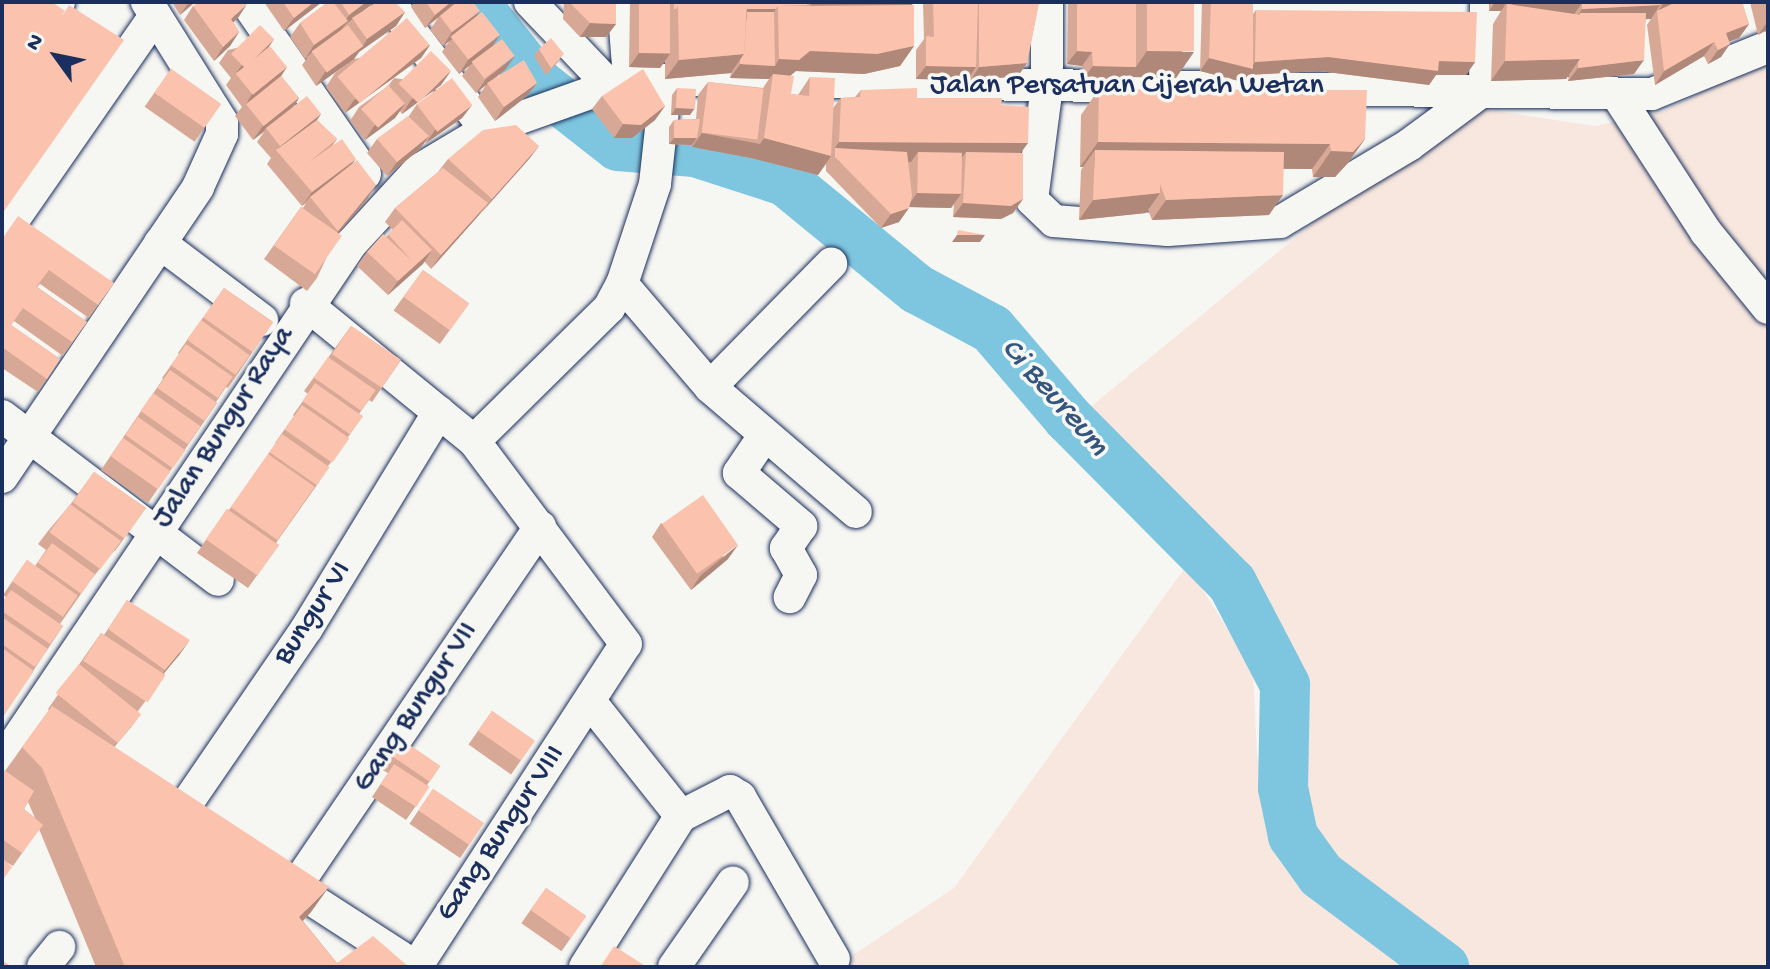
<!DOCTYPE html>
<html>
<head>
<meta charset="utf-8">
<style>
  body { margin:0 }
  #map { position:relative; width:1770px; height:969px; overflow:hidden; background:#f6f6f2; font-family:"Gochi Hand",sans-serif }
  div>[style] { position:absolute }
  .built>* { inset:0; background:#f8e7de }
  .river>* { height:50px; margin:-25px; padding:0 25px; transform-origin:25px; border-radius:25px; background:#7ec6df }
  .roads { filter:drop-shadow(0 0 2px #1b2f5e) drop-shadow(0 0 2px #1b2f5e) }
  .minor>* { height:32px; margin:-16px; padding:0 16px; transform-origin:16px; border-radius:16px; background:#f6f6f2 }
  .wall>* { inset:0; background:#d8a896; transform-origin:0 0 }
  .shaded-wall>* { inset:0; background:#b0887a }
  .building>* { inset:0; background:#fbc3ae; transform-origin:0 0 }
  span { translate:-50% -50%; white-space:nowrap; text-align:center; line-height:1.15; -webkit-text-stroke:7px #f6f6f2; paint-order:stroke }
  .street-label { font-size:30px; color:#1b2f5e }
  .water-label { font-size:32px; color:#34557e; font-style:italic }
  .frame { position:absolute; inset:0; border:4px solid #1b2f5e; pointer-events:none }
  .north { position:absolute; left:16px; top:16px; width:80px; height:80px; -webkit-text-stroke:6px #f6f6f2; paint-order:stroke; rotate:303deg; font-size:22px; font-weight:700; line-height:32px; text-align:center; color:#1b2f5e }
  .north::after { content:''; display:block; margin:auto; width:28px; height:36px; background:#1b2f5e; clip-path:polygon(50% 0,100% 100%,50% 72%,0 100%) }
</style>
</head>
<body>
<div id="map">
  <div class="built">
    <div style="clip-path:polygon(1768px 59px,1768px 967px,1460px 967px,1375px 905px,1315px 842px,1302px 808px,1297px 702px,1244px 583px,1082px 414px,1346px 196px,1482px 109px,1595px 126px,1662px 112px)"></div>
    <div style="clip-path:polygon(1187px 565px,1253px 670px,1257px 755px,1271px 814px,1308px 886px,1412px 967px,835px 967px,954px 888px)"></div>
  </div>
  <div class="river">
    <div style="left:474px;top:2px;width:105px;rotate:51.6deg"></div>
    <div style="left:539px;top:84px;width:100px;rotate:38.1deg"></div>
    <div style="left:618px;top:146px;width:77px;rotate:4.5deg"></div>
    <div style="left:695px;top:152px;width:95px;rotate:17.9deg"></div>
    <div style="left:785px;top:181px;width:171px;rotate:39.3deg"></div>
    <div style="left:917px;top:289px;width:85px;rotate:28.1deg"></div>
    <div style="left:992px;top:329px;width:117px;rotate:49.5deg"></div>
    <div style="left:1068px;top:418px;width:233px;rotate:45.2deg"></div>
    <div style="left:1232px;top:583px;width:115px;rotate:62.5deg"></div>
    <div style="left:1285px;top:685px;width:103px;rotate:91.1deg"></div>
    <div style="left:1283px;top:788px;width:49px;rotate:78.2deg"></div>
    <div style="left:1293px;top:836px;width:48px;rotate:54.3deg"></div>
    <div style="left:1321px;top:875px;width:154px;rotate:36.8deg"></div>
  </div>
  <div class="roads">
    <div class="minor">
      <div style="left:44px;top:2px;width:15px"></div>
      <div style="left:246px;top:2px;width:209px;rotate:55.3deg"></div>
      <div style="left:389px;top:2px;width:161px;rotate:52.8deg"></div>
      <div style="left:530px;top:2px;width:117px;rotate:46.4deg"></div>
      <div style="left:623px;top:2px;width:77px;rotate:85.5deg"></div>
      <div style="left:1047px;top:2px;width:84px;rotate:90deg"></div>
      <div style="left:1047px;top:86px;width:115px;rotate:97.5deg"></div>
      <div style="left:1032px;top:200px;width:30px;rotate:44deg"></div>
      <div style="left:1054px;top:221px;width:114px;rotate:4.5deg"></div>
      <div style="left:1168px;top:230px;width:112px;rotate:-4.1deg"></div>
      <div style="left:1280px;top:222px;width:150px;rotate:-30.8deg"></div>
      <div style="left:1409px;top:145px;width:94px;rotate:-36.4deg"></div>
      <div style="left:1485px;top:89px;width:87px;rotate:-89.3deg"></div>
      <div style="left:909px;top:89px;width:87px;rotate:-90deg"></div>
      <div style="left:1617px;top:95px;width:163px;rotate:57deg"></div>
      <div style="left:1706px;top:232px;width:98px;rotate:50.8deg"></div>
      <div style="left:2px;top:236px;width:268px;rotate:-55.2deg"></div>
      <div style="left:160px;top:243px;width:128px;rotate:37deg"></div>
      <div style="left:622px;top:284px;width:135px;rotate:49.5deg"></div>
      <div style="left:710px;top:387px;width:173px;rotate:-45.5deg"></div>
      <div style="left:710px;top:387px;width:192px;rotate:40.6deg"></div>
      <div style="left:2px;top:416px;width:271px;rotate:37.2deg"></div>
      <div style="left:764px;top:436px;width:45px;rotate:124deg"></div>
      <div style="left:739px;top:473px;width:82px;rotate:40.5deg"></div>
      <div style="left:801px;top:526px;width:27px;rotate:124deg"></div>
      <div style="left:786px;top:548px;width:31px;rotate:61deg"></div>
      <div style="left:801px;top:575px;width:25px;rotate:117deg"></div>
      <div style="left:474px;top:441px;width:190px;rotate:-44.6deg"></div>
      <div style="left:609px;top:308px;width:27px;rotate:-62deg"></div>
      <div style="left:622px;top:284px;width:105px;rotate:-71.7deg"></div>
      <div style="left:655px;top:184px;width:102px;rotate:-83.8deg"></div>
      <div style="left:2px;top:477px;width:350px;rotate:-55.9deg"></div>
      <div style="left:198px;top:187px;width:58px;rotate:-65.6deg"></div>
      <div style="left:222px;top:134px;width:12px;rotate:-90deg"></div>
      <div style="left:222px;top:122px;width:142px;rotate:-122deg"></div>
      <div style="left:2px;top:762px;width:625px;rotate:-56.03deg"></div>
      <div style="left:351px;top:244px;width:100px;rotate:-47.4deg"></div>
      <div style="left:419px;top:170px;width:78px;rotate:-30.8deg"></div>
      <div style="left:486px;top:130px;width:152px;rotate:-19.6deg"></div>
      <div style="left:629px;top:79px;width:1023px;rotate:0.84deg"></div>
      <div style="left:1652px;top:94px;width:125px;rotate:-22.1deg"></div>
      <div style="left:181px;top:812px;width:223px;rotate:-55.6deg"></div>
      <div style="left:307px;top:628px;width:253px;rotate:-58.6deg"></div>
      <div style="left:681px;top:816px;width:55px;rotate:-27deg"></div>
      <div style="left:730px;top:791px;width:12px;rotate:31deg"></div>
      <div style="left:740px;top:797px;width:187px;rotate:59.9deg"></div>
      <div style="left:283px;top:881px;width:158px;rotate:32.9deg"></div>
      <div style="left:416px;top:967px;width:385px;rotate:-57deg"></div>
      <div style="left:626px;top:644px;width:254px;rotate:-126.8deg"></div>
      <div style="left:474px;top:441px;width:217px;rotate:-140.8deg"></div>
      <div style="left:294px;top:889px;width:438px;rotate:-55.8deg"></div>
      <div style="left:43px;top:967px;width:26px;rotate:-51deg"></div>
      <div style="left:585px;top:967px;width:179px;rotate:-57.6deg"></div>
      <div style="left:681px;top:816px;width:144px;rotate:-128.5deg"></div>
      <div style="left:674px;top:967px;width:103px;rotate:-55.2deg"></div>
    </div>
  </div>
  <div class="wall">
    <div style="clip-path:polygon(172px 2px,195px 2px,180px 15px)"></div>
    <div style="clip-path:polygon(264px 2px,322px 2px,284px 31px)"></div>
    <div style="clip-path:polygon(325px 2px,375px 2px,358px 15px,405px 12px,396px 26px,359px 52px,354px 59px,430px 45px,421px 58px,345px 113px,326px 87px,335px 73px,348px 63px,316px 86px,302px 65px,308px 57px,305px 59px,290px 37px,300px 23px,324px 5px)"></div>
    <div style="clip-path:polygon(414px 2px,473px 2px,476px 17px,505px 70px,492px 80px,537px 83px,527px 96px,495px 121px,478px 97px,486px 85px,476px 93px,462px 76px,470px 65px,459px 74px,442px 52px,450px 40px,443px 46px,430px 30px,438px 18px,425px 28px,411px 7px)"></div>
    <div style="clip-path:polygon(564px 2px,616px 2px,616px 24px,606px 37px,580px 37px,563px 19px)"></div>
    <div style="clip-path:polygon(630px 2px,913px 2px,912px 5px,914px 46px,900px 66px,864px 74px,796px 71px,790px 76px,791px 94px,798px 95px,810px 77px,833px 108px,841px 98px,855px 97px,861px 90px,917px 98px,1001px 105px,1020px 153px,1023px 199px,1013px 213px,1001px 219px,953px 217px,954px 204px,951px 208px,909px 207px,899px 222px,881px 228px,826px 171px,826px 164px,818px 175px,751px 158px,692px 147px,692px 145px,669px 144px,669px 127px,674px 120px,696px 119px,698px 95px,708px 82px,763px 88px,769px 79px,730px 78px,731px 73px,665px 79px,665px 61px,660px 68px,629px 67px)"></div>
    <div style="clip-path:polygon(923px 2px,1039px 2px,1027px 63px,1018px 76px,970px 81px,970px 76px,967px 80px,916px 79px,916px 50px,924px 39px)"></div>
    <div style="clip-path:polygon(1068px 2px,1194px 2px,1176px 78px,1129px 76px,1126px 81px,1083px 79px,1082px 66px,1067px 64px)"></div>
    <div style="clip-path:polygon(1202px 2px,1253px 2px,1253px 14px,1256px 10px,1475px 62px,1466px 75px,1436px 75px,1429px 85px,1319px 71px,1248px 75px,1243px 82px,1200px 71px)"></div>
    <div style="clip-path:polygon(1489px 2px,1742px 2px,1749px 24px,1739px 38px,1730px 41px,1721px 57px,1708px 64px,1704px 56px,1655px 85px,1647px 25px,1654px 14px,1651px 19px,1646px 19px,1634px 74px,1568px 81px,1569px 75px,1566px 79px,1491px 81px,1493px 24px,1501px 11px,1489px 11px)"></div>
    <div style="clip-path:polygon(1750px 2px,1768px 2px,1768px 29px,1758px 35px)"></div>
    <div style="clip-path:polygon(193px 6px,238px 18px,233px 22px,239px 32px,230px 46px,214px 61px,184px 20px)"></div>
    <div style="clip-path:polygon(274px 39px,269px 47px,281px 76px,299px 98px,293px 107px,321px 114px,317px 120px,337px 139px,333px 145px,376px 185px,367px 199px,338px 233px,317px 278px,307px 291px,264px 259px,301px 207px,303px 208px,306px 203px,302px 206px,267px 164px,271px 158px,257px 142px,264px 132px,253px 140px,235px 116px,242px 107px,226px 85px,231px 78px,219px 63px,228px 50px)"></div>
    <div style="clip-path:polygon(539px 49px,559px 61px,546px 75px,534px 56px)"></div>
    <div style="left:171px;top:69px;width:61px;height:46px;rotate:35deg"></div>
    <div style="clip-path:polygon(394px 78px,441px 85px,402px 114px,400px 111px,395px 118px,365px 140px,350px 121px,359px 107px,388px 86px)"></div>
    <div style="clip-path:polygon(677px 88px,690px 115px,671px 115px,672px 95px)"></div>
    <div style="clip-path:polygon(1099px 89px,1365px 139px,1347px 164px,1335px 177px,1313px 177px,1312px 169px,1283px 169px,1269px 215px,1152px 220px,1148px 210px,1146px 213px,1079px 220px,1081px 170px,1083px 167px,1080px 167px,1081px 115px)"></div>
    <div style="clip-path:polygon(602px 96px,665px 106px,655px 120px,632px 138px,614px 138px,592px 109px)"></div>
    <div style="clip-path:polygon(417px 104px,472px 105px,462px 118px,426px 143px,425px 142px,419px 150px,387px 176px,367px 153px,377px 139px,409px 116px)"></div>
    <div style="clip-path:polygon(539px 146px,529px 159px,431px 269px,424px 261px,388px 295px,357px 266px,367px 252px,386px 237px,393px 230px,385px 222px,395px 208px,438px 172px,448px 159px)"></div>
    <div style="clip-path:polygon(2px 239px,114px 283px,89px 318px,40px 284px,37px 287px,87px 322px,63px 356px,14px 321px,11px 325px,60px 359px,38px 392px,2px 368px)"></div>
    <div style="left:423px;top:270px;width:57px;height:50px;rotate:36deg"></div>
    <div style="clip-path:polygon(224px 288px,273px 322px,228px 388px,226px 387px,216px 402px,217px 403px,148px 503px,101px 470px,163px 379px,162px 378px,179px 354px,178px 353px)"></div>
    <div style="clip-path:polygon(351px 326px,401px 360px,372px 402px,369px 400px,359px 414px,363px 416px,348px 437px,340px 451px,328px 466px,317px 485px,276px 543px,279px 545px,248px 588px,197px 553px,227px 509px,229px 510px,276px 443px,275px 443px,294px 416px,293px 415px,308px 394px,304px 391px)"></div>
    <div style="clip-path:polygon(94px 472px,146px 508px,115px 551px,114px 551px,90px 581px,60px 624px,63px 626px,2px 718px,2px 603px,6px 597px,3px 595px,27px 560px,35px 566px,46px 550px,38px 544px,48px 531px,70px 505px)"></div>
    <div style="clip-path:polygon(661px 523px,728px 559px,691px 590px,652px 537px)"></div>
    <div style="clip-path:polygon(evenodd,127px 600px,180px 654px,163px 674px,165px 675px,138px 711px,131px 727px,114px 747px,311px 912px,303px 921px,337px 963px,409px 967px,96px 967px,39px 829px,13px 866px,6px 862px,2px 881px,2px 773px,5px 771px,49px 710px,48px 709px,101px 633px,104px 635px,127px 600px,28px 802px,35px 818px,24px 809px,28px 802px)"></div>
    <div style="left:492px;top:711px;width:52px;height:41px;rotate:35deg"></div>
    <div style="clip-path:polygon(399px 738px,440px 766px,427px 785px,429px 787px,406px 820px,372px 797px,388px 773px,379px 768px)"></div>
    <div style="left:433px;top:789px;width:61px;height:42px;rotate:34deg"></div>
    <div style="left:546px;top:888px;width:49px;height:43px;rotate:35deg"></div>
  </div>
  <div class="shaded-wall">
    <div style="clip-path:polygon(189px 2px,195px 2px,180px 15px)"></div>
    <div style="clip-path:polygon(314px 2px,322px 2px,284px 31px,294px 18px)"></div>
    <div style="clip-path:polygon(366px 2px,375px 2px,346px 24px,338px 34px,312px 52px,305px 59px,314px 45px,342px 25px,349px 15px)"></div>
    <div style="clip-path:polygon(451px 2px,457px 2px,425px 28px,435px 15px)"></div>
    <div style="clip-path:polygon(1495px 2px,1507px 2px,1501px 11px,1489px 11px)"></div>
    <div style="clip-path:polygon(1514px 2px,1582px 3px,1568px 23px,1507px 12px)"></div>
    <div style="clip-path:polygon(1664px 2px,1686px 2px,1657px 13px)"></div>
    <div style="clip-path:polygon(812px 3px,913px 3px,899px 23px,807px 9px)"></div>
    <div style="clip-path:polygon(247px 4px,238px 18px,221px 33px,231px 19px)"></div>
    <div style="clip-path:polygon(1660px 5px,1651px 19px,1580px 22px,1580px 13px,1573px 22px,1582px 9px)"></div>
    <div style="clip-path:polygon(678px 9px,776px 9px,766px 23px)"></div>
    <div style="clip-path:polygon(480px 11px,471px 25px,443px 46px,452px 32px)"></div>
    <div style="clip-path:polygon(405px 12px,396px 26px,359px 52px,354px 59px,316px 86px,325px 72px,363px 46px,367px 39px)"></div>
    <div style="clip-path:polygon(1768px 21px,1768px 29px,1758px 35px)"></div>
    <div style="clip-path:polygon(590px 23px,616px 24px,606px 37px,580px 37px)"></div>
    <div style="clip-path:polygon(1749px 24px,1739px 38px,1716px 46px,1726px 33px)"></div>
    <div style="clip-path:polygon(239px 32px,230px 46px,214px 61px,223px 47px)"></div>
    <div style="clip-path:polygon(500px 35px,491px 49px,459px 74px,468px 60px)"></div>
    <div style="clip-path:polygon(274px 39px,264px 53px,236px 73px,242px 65px)"></div>
    <div style="clip-path:polygon(1714px 42px,1704px 56px,1655px 85px,1664px 71px)"></div>
    <div style="clip-path:polygon(1730px 44px,1721px 57px,1708px 64px,1718px 50px)"></div>
    <div style="clip-path:polygon(430px 45px,421px 58px,345px 113px,354px 100px)"></div>
    <div style="clip-path:polygon(914px 46px,900px 66px,864px 74px,796px 71px,785px 80px,773px 74px,769px 79px,730px 78px,740px 64px,775px 66px,779px 59px,810px 51px)"></div>
    <div style="clip-path:polygon(1077px 51px,1092px 52px,1082px 66px,1067px 64px)"></div>
    <div style="clip-path:polygon(1147px 51px,1194px 52px,1176px 78px,1129px 77px)"></div>
    <div style="clip-path:polygon(639px 53px,670px 54px,660px 68px,629px 67px)"></div>
    <div style="clip-path:polygon(744px 54px,731px 73px,665px 79px,679px 60px)"></div>
    <div style="clip-path:polygon(515px 56px,505px 70px,476px 93px,486px 79px)"></div>
    <div style="clip-path:polygon(1328px 57px,1439px 61px,1475px 62px,1466px 75px,1436px 75px,1429px 85px,1319px 71px,1248px 75px,1243px 82px,1200px 71px,1209px 58px,1251px 68px,1255px 62px)"></div>
    <div style="clip-path:polygon(1580px 59px,1566px 79px,1491px 81px,1505px 61px)"></div>
    <div style="clip-path:polygon(1644px 60px,1634px 74px,1568px 81px,1578px 68px)"></div>
    <div style="clip-path:polygon(1027px 63px,1018px 76px,970px 81px,979px 67px)"></div>
    <div style="clip-path:polygon(926px 66px,976px 67px,967px 80px,916px 79px)"></div>
    <div style="clip-path:polygon(1093px 66px,1136px 67px,1126px 81px,1083px 79px)"></div>
    <div style="clip-path:polygon(287px 67px,278px 81px,246px 104px,252px 94px)"></div>
    <div style="clip-path:polygon(451px 71px,441px 85px,402px 114px,411px 100px)"></div>
    <div style="clip-path:polygon(537px 83px,527px 96px,495px 121px,504px 107px)"></div>
    <div style="clip-path:polygon(299px 98px,290px 112px,266px 128px,263px 132px,253px 140px,262px 127px)"></div>
    <div style="clip-path:polygon(405px 104px,395px 118px,365px 140px,374px 126px)"></div>
    <div style="clip-path:polygon(472px 105px,462px 118px,426px 143px,435px 130px)"></div>
    <div style="clip-path:polygon(665px 106px,655px 120px,632px 138px,614px 138px,623px 124px)"></div>
    <div style="clip-path:polygon(676px 108px,695px 108px,690px 115px,671px 115px)"></div>
    <div style="clip-path:polygon(321px 114px,312px 127px,277px 150px,281px 145px)"></div>
    <div style="clip-path:polygon(702px 133px,760px 144px,764px 138px,830px 155px,839px 142px,1028px 143px,1014px 162px,966px 152px,959px 162px,918px 152px,911px 162px,839px 162px,835px 148px,830px 155px,831px 156px,818px 175px,751px 158px,692px 147px)"></div>
    <div style="clip-path:polygon(429px 136px,419px 150px,387px 176px,397px 162px)"></div>
    <div style="clip-path:polygon(674px 138px,697px 138px,692px 145px,669px 144px)"></div>
    <div style="clip-path:polygon(1365px 139px,1347px 164px,1335px 177px,1313px 177px,1331px 151px)"></div>
    <div style="clip-path:polygon(1098px 142px,1330px 144px,1312px 169px,1094px 167px,1095px 150px,1083px 167px,1080px 167px)"></div>
    <div style="clip-path:polygon(539px 146px,529px 159px,482px 212px,492px 199px)"></div>
    <div style="clip-path:polygon(356px 159px,346px 172px,310px 197px,302px 206px,312px 192px)"></div>
    <div style="clip-path:polygon(376px 185px,367px 199px,329px 244px,338px 231px)"></div>
    <div style="clip-path:polygon(917px 193px,961px 194px,951px 208px,907px 207px)"></div>
    <div style="clip-path:polygon(1160px 193px,1146px 213px,1079px 220px,1093px 200px)"></div>
    <div style="clip-path:polygon(1283px 195px,1269px 215px,1152px 220px,1166px 200px)"></div>
    <div style="clip-path:polygon(1023px 199px,1013px 213px,1001px 219px,953px 217px,963px 203px)"></div>
    <div style="clip-path:polygon(488px 203px,478px 216px,431px 269px,441px 255px)"></div>
    <div style="clip-path:polygon(909px 208px,899px 222px,881px 228px,891px 214px)"></div>
    <div style="clip-path:polygon(957px 235px,985px 235px,980px 242px,952px 242px)"></div>
    <div style="clip-path:polygon(432px 250px,423px 264px,388px 295px,398px 281px)"></div>
    <div style="clip-path:polygon(738px 545px,728px 559px,691px 590px,700px 576px)"></div>
    <div style="clip-path:polygon(190px 640px,180px 654px,155px 684px,165px 670px)"></div>
    <div style="clip-path:polygon(141px 714px,131px 727px,108px 754px,118px 741px)"></div>
    <div style="clip-path:polygon(329px 887px,311px 912px,282px 942px,299px 917px)"></div>
  </div>
  <div class="building">
    <div style="clip-path:polygon(2px 2px,43px 2px,63px 15px,69px 5px,124px 40px,2px 214px)"></div>
    <div style="clip-path:polygon(43px 2px,52px 2px,65px 11px,62px 15px)"></div>
    <div style="clip-path:polygon(199px 2px,245px 2px,247px 4px,231px 19px,239px 32px,223px 47px,193px 6px)"></div>
    <div style="clip-path:polygon(283px 2px,314px 2px,294px 18px)"></div>
    <div style="clip-path:polygon(328px 2px,333px 2px,348px 21px,314px 45px,300px 23px)"></div>
    <div style="clip-path:polygon(341px 2px,366px 2px,349px 15px)"></div>
    <div style="clip-path:polygon(377px 2px,395px 2px,405px 12px,367px 39px,352px 18px)"></div>
    <div style="clip-path:polygon(426px 2px,451px 2px,435px 15px)"></div>
    <div style="clip-path:polygon(457px 2px,473px 2px,480px 11px,452px 32px,440px 16px)"></div>
    <div style="clip-path:polygon(572px 2px,616px 2px,616px 24px,590px 23px,572px 5px)"></div>
    <div style="left:639px;top:2px;width:31px;height:51px"></div>
    <div style="clip-path:polygon(674px 2px,807px 2px,807px 5px,778px 6px,776px 9px,747px 9px,747px 6px,678px 6px,676px 9px,674px 9px)"></div>
    <div style="clip-path:polygon(812px 2px,913px 2px,913px 3px)"></div>
    <div style="clip-path:polygon(933px 2px,978px 2px,976px 67px,926px 66px,926px 36px,934px 37px)"></div>
    <div style="clip-path:polygon(979px 2px,1039px 2px,1027px 63px,979px 67px)"></div>
    <div style="clip-path:polygon(1077px 2px,1136px 2px,1136px 67px,1093px 66px,1092px 52px,1077px 51px)"></div>
    <div style="left:1147px;top:2px;width:47px;height:49px"></div>
    <div style="clip-path:polygon(1211px 2px,1253px 2px,1253px 69px,1209px 58px)"></div>
    <div style="clip-path:polygon(1514px 2px,1582px 2px,1582px 3px)"></div>
    <div style="clip-path:polygon(1582px 2px,1660px 2px,1660px 5px,1582px 9px)"></div>
    <div style="clip-path:polygon(1676px 2px,1742px 2px,1749px 24px,1726px 33px,1730px 44px,1718px 50px,1714px 42px,1664px 71px,1657px 11px)"></div>
    <div style="clip-path:polygon(1507px 4px,1581px 15px,1580px 59px,1505px 61px)"></div>
    <div style="clip-path:polygon(914px 5px,914px 46px,877px 54px,810px 51px,799px 60px,779px 59px,778px 6px)"></div>
    <div style="clip-path:polygon(678px 6px,747px 6px,744px 54px,679px 60px)"></div>
    <div style="clip-path:polygon(1256px 10px,1477px 12px,1475px 62px,1439px 61px,1438px 71px,1328px 57px,1255px 62px)"></div>
    <div style="left:482px;top:12px;width:29px;height:40px;rotate:52deg"></div>
    <div style="clip-path:polygon(747px 12px,774px 12px,775px 66px,740px 64px,740px 60px,744px 54px)"></div>
    <div style="clip-path:polygon(1580px 13px,1646px 13px,1644px 60px,1578px 68px,1578px 62px,1580px 59px)"></div>
    <div style="left:407px;top:18px;width:35px;height:91px;rotate:50deg"></div>
    <div style="left:260px;top:25px;width:20px;height:41px;rotate:45deg"></div>
    <div style="left:348px;top:25px;width:26px;height:45px;rotate:54deg"></div>
    <div style="clip-path:polygon(551px 38px,564px 54px,551px 68px,539px 49px)"></div>
    <div style="left:502px;top:39px;width:21px;height:38px;rotate:53deg"></div>
    <div style="left:270px;top:46px;width:27px;height:44px;rotate:51deg"></div>
    <div style="left:431px;top:51px;width:28px;height:46px;rotate:45deg"></div>
    <div style="clip-path:polygon(524px 60px,537px 83px,504px 107px,487px 83px)"></div>
    <div style="left:171px;top:69px;width:61px;height:29px;rotate:35deg"></div>
    <div style="clip-path:polygon(643px 69px,665px 106px,641px 125px,623px 124px,602px 96px)"></div>
    <div style="clip-path:polygon(773px 74px,794px 76px,791px 94px,809px 96px,810px 77px,835px 78px,831px 156px,764px 138px)"></div>
    <div style="left:281px;top:76px;width:28px;height:45px;rotate:51deg"></div>
    <div style="left:452px;top:78px;width:34px;height:44px;rotate:53deg"></div>
    <div style="left:708px;top:82px;width:56px;height:51px;rotate:7deg"></div>
    <div style="left:388px;top:85px;width:25px;height:36px;rotate:48deg"></div>
    <div style="left:677px;top:88px;width:19px;height:20px;rotate:3deg"></div>
    <div style="clip-path:polygon(917px 88px,917px 98px,1002px 98px,1001px 105px,1029px 107px,1028px 143px,839px 142px,841px 98px,860px 97px,861px 90px)"></div>
    <div style="clip-path:polygon(1099px 89px,1367px 90px,1365px 139px,1353px 152px,1331px 151px,1330px 144px,1098px 142px)"></div>
    <div style="left:307px;top:96px;width:23px;height:52px;rotate:52deg"></div>
    <div style="clip-path:polygon(408px 116px,429px 136px,397px 162px,377px 139px)"></div>
    <div style="clip-path:polygon(700px 119px,697px 138px,674px 138px,674px 120px)"></div>
    <div style="clip-path:polygon(317px 120px,337px 139px,309px 162px,342px 139px,356px 159px,312px 192px,276px 150px)"></div>
    <div style="clip-path:polygon(516px 125px,539px 146px,492px 199px,448px 159px,483px 130px)"></div>
    <div style="clip-path:polygon(835px 148px,907px 152px,912px 196px,909px 208px,891px 214px,835px 157px)"></div>
    <div style="clip-path:polygon(1095px 150px,1284px 152px,1283px 195px,1166px 200px,1160px 184px,1160px 193px,1093px 200px)"></div>
    <div style="left:918px;top:152px;width:44px;height:41px;rotate:1deg"></div>
    <div style="clip-path:polygon(966px 152px,1023px 153px,1023px 199px,1011px 206px,963px 203px)"></div>
    <div style="clip-path:polygon(357px 160px,376px 185px,338px 231px,310px 197px)"></div>
    <div style="clip-path:polygon(443px 168px,488px 203px,441px 255px,395px 208px)"></div>
    <div style="left:301px;top:207px;width:50px;height:47px;rotate:35deg"></div>
    <div style="clip-path:polygon(18px 216px,114px 283px,98px 305px,49px 270px,36px 287px,87px 322px,72px 342px,23px 308px,11px 325px,60px 359px,47px 379px,2px 347px,2px 239px)"></div>
    <div style="clip-path:polygon(402px 220px,432px 250px,398px 281px,367px 252px,383px 234px,412px 261px,388px 234px)"></div>
    <div style="clip-path:polygon(958px 230px,985px 235px,957px 235px)"></div>
    <div style="left:423px;top:270px;width:57px;height:33px;rotate:36deg"></div>
    <div style="left:224px;top:288px;width:60px;height:36px;rotate:35deg"></div>
    <div style="left:201px;top:320px;width:60px;height:24px;rotate:36deg"></div>
    <div style="left:351px;top:326px;width:60px;height:34px;rotate:34deg"></div>
    <div style="left:186px;top:344px;width:57px;height:26px;rotate:35deg"></div>
    <div style="left:328px;top:357px;width:58px;height:25px;rotate:35deg"></div>
    <div style="left:170px;top:370px;width:57px;height:22px;rotate:35deg"></div>
    <div style="left:315px;top:383px;width:58px;height:22px;rotate:35deg"></div>
    <div style="left:153px;top:393px;width:58px;height:22px;rotate:35deg"></div>
    <div style="left:302px;top:405px;width:58px;height:30px;rotate:35deg"></div>
    <div style="left:138px;top:417px;width:58px;height:22px;rotate:35deg"></div>
    <div style="left:282px;top:434px;width:58px;height:22px;rotate:35deg"></div>
    <div style="left:123px;top:438px;width:58px;height:22px;rotate:35deg"></div>
    <div style="left:268px;top:454px;width:57px;height:65px;rotate:35deg"></div>
    <div style="left:94px;top:472px;width:63px;height:37px;rotate:35deg"></div>
    <div style="left:703px;top:495px;width:61px;height:50px;rotate:55deg"></div>
    <div style="left:70px;top:504px;width:63px;height:35px;rotate:36deg"></div>
    <div style="left:227px;top:509px;width:63px;height:37px;rotate:35deg"></div>
    <div style="left:52px;top:543px;width:53px;height:24px;rotate:36deg"></div>
    <div style="left:27px;top:560px;width:62px;height:26px;rotate:35deg"></div>
    <div style="clip-path:polygon(11px 590px,63px 626px,50px 644px,2px 611px,2px 603px)"></div>
    <div style="clip-path:polygon(127px 600px,190px 640px,165px 670px,108px 629px)"></div>
    <div style="clip-path:polygon(2px 617px,48px 649px,35px 667px,2px 644px)"></div>
    <div style="left:101px;top:633px;width:77px;height:33px;rotate:33deg"></div>
    <div style="clip-path:polygon(2px 648px,34px 671px,2px 718px)"></div>
    <div style="left:79px;top:664px;width:80px;height:37px;rotate:39deg"></div>
    <div style="clip-path:polygon(52px 706px,329px 887px,299px 917px,340px 967px,125px 967px,42px 768px,22px 747px)"></div>
    <div style="left:492px;top:711px;width:52px;height:24px;rotate:35deg"></div>
    <div style="left:399px;top:738px;width:50px;height:19px;rotate:34deg"></div>
    <div style="left:394px;top:764px;width:42px;height:24px;rotate:33deg"></div>
    <div style="clip-path:polygon(4px 770px,34px 791px,24px 809px,43px 825px,22px 853px,2px 839px,2px 773px)"></div>
    <div style="left:433px;top:789px;width:61px;height:26px;rotate:34deg"></div>
    <div style="clip-path:polygon(2px 858px,12px 867px,2px 881px)"></div>
    <div style="left:546px;top:888px;width:49px;height:27px;rotate:35deg"></div>
    <div style="clip-path:polygon(373px 936px,409px 967px,340px 967px,337px 963px)"></div>
    <div style="clip-path:polygon(614px 946px,647px 967px,603px 967px,601px 966px)"></div>
    <div style="clip-path:polygon(2px 960px,12px 967px,2px 967px)"></div>
  </div>
  <div class="street-label">
    <span style="left:1127px;top:87px">Jalan Persatuan Cijerah Wetan</span>
    <span style="left:225px;top:428px;rotate:-57deg">Jalan Bungur Raya</span>
    <span style="left:314px;top:614px;rotate:-57deg">Bungur VI</span>
    <span style="left:417px;top:708px;rotate:-56deg">Gang Bungur VII</span>
    <span style="left:502px;top:834px;rotate:-56deg">Gang Bungur VIII</span>
  </div>
  <div class="water-label">
    <span style="left:1054px;top:398px;rotate:48deg">Ci Beureum</span>
  </div>
  <div class="frame"></div>
  <div class="north">N</div>
</div>
</body>
</html>
